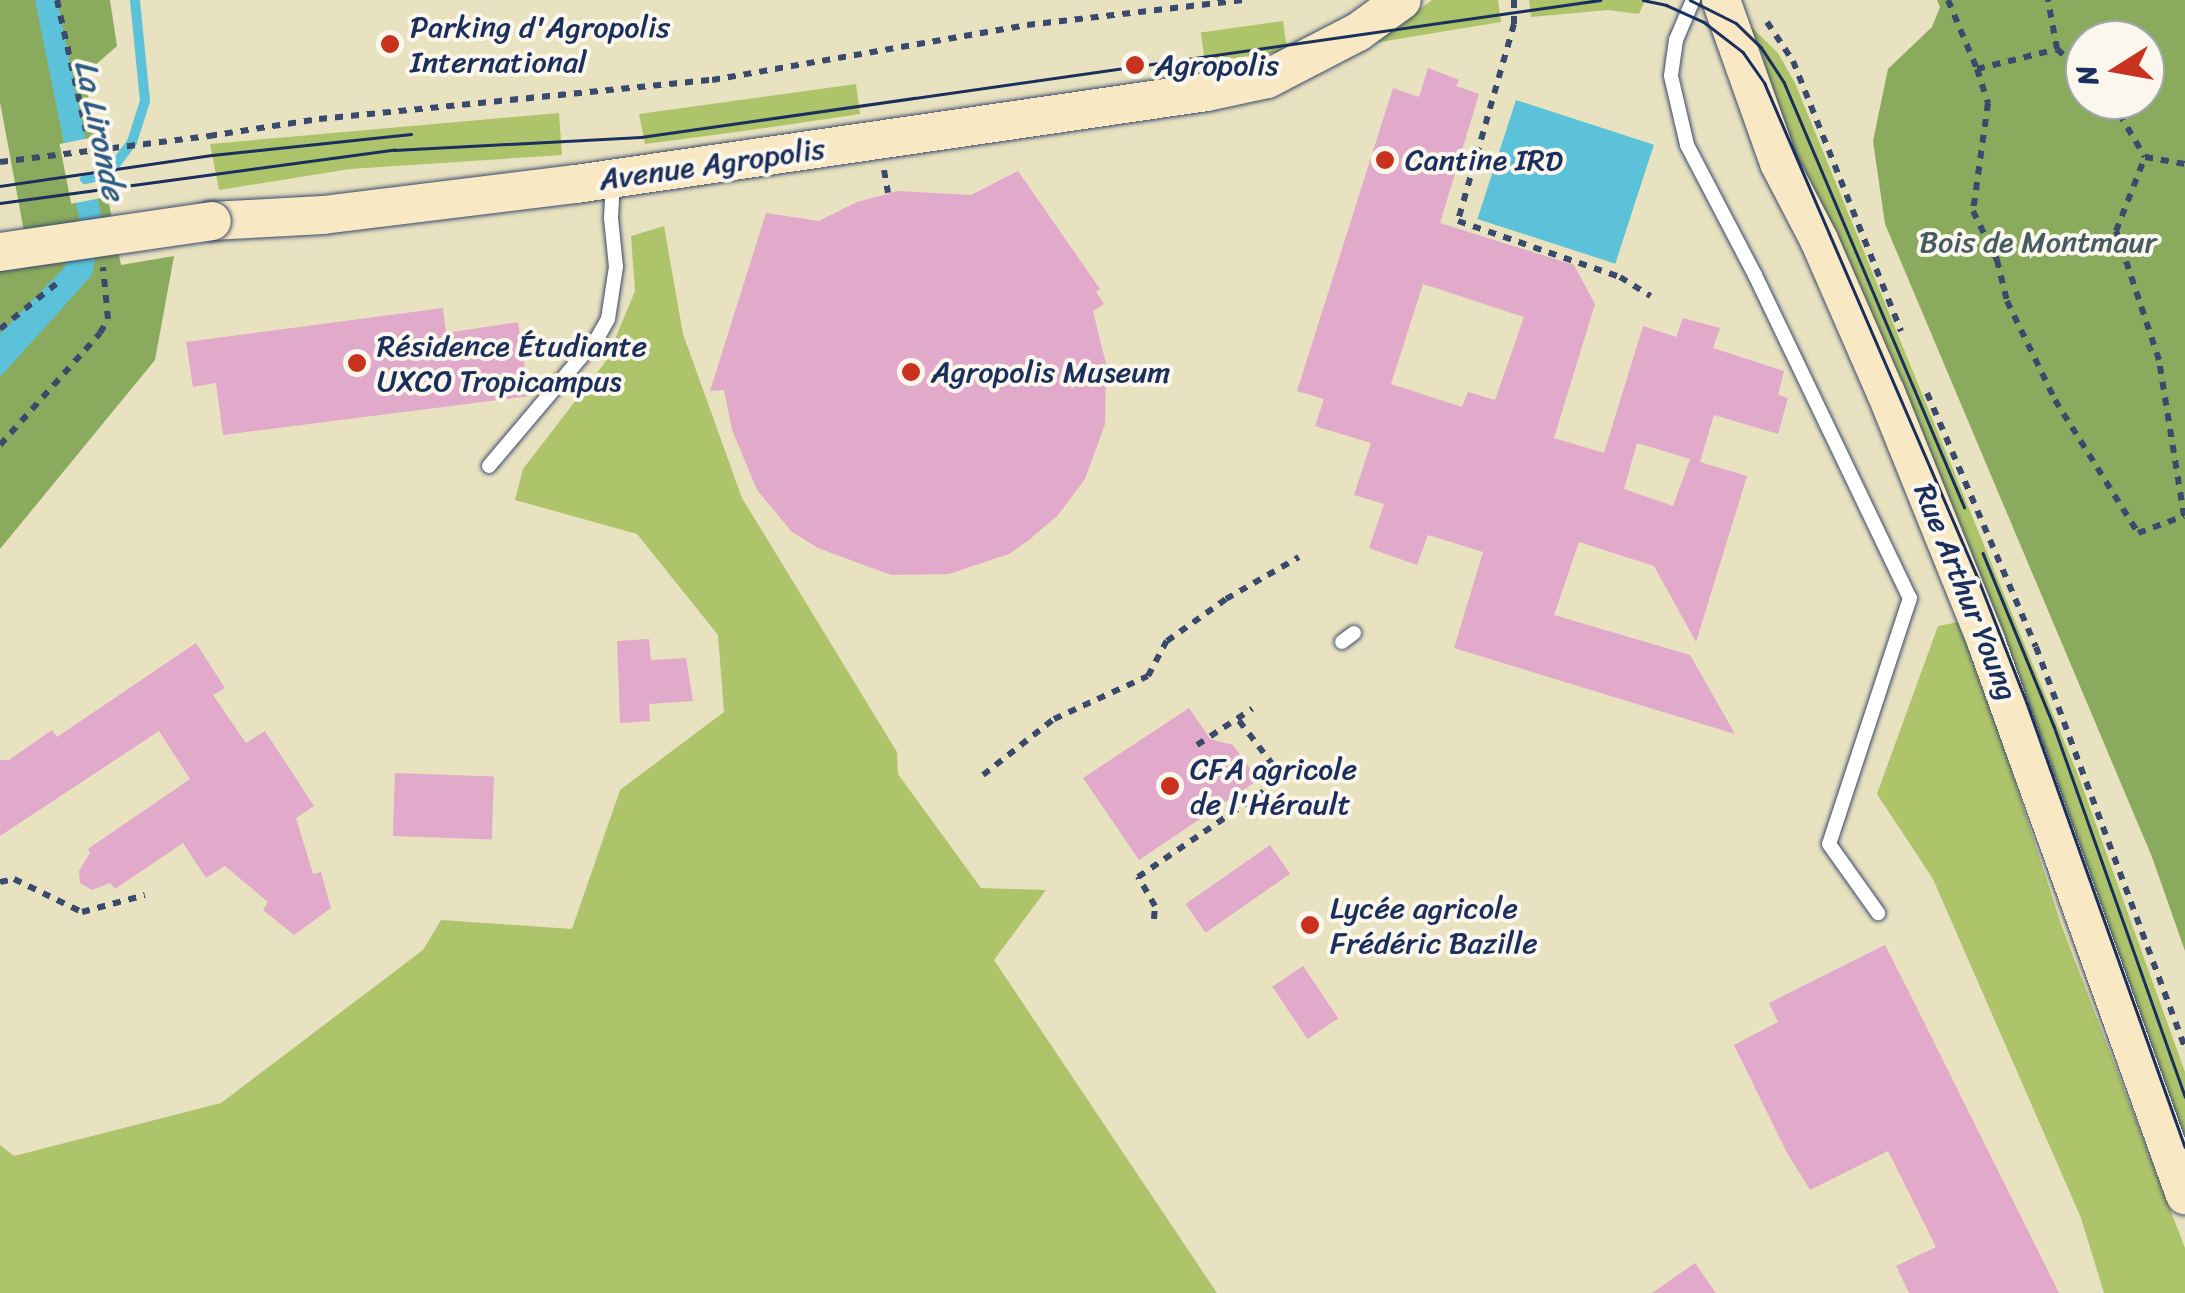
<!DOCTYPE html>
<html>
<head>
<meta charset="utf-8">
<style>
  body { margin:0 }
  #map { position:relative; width:2185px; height:1293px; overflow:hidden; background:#e9e2c0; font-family:Sriracha,sans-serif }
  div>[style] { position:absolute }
  .green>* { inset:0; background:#adc46a; transform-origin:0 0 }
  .forest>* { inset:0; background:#8aaa5e }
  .water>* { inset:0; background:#5cc2d9; transform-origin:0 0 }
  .pier>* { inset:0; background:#e9e2c0; transform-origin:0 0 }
  .stream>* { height:10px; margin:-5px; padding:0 5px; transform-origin:5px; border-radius:5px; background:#5cc2d9 }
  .building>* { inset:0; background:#e1a9ca; transform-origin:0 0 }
  .path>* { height:6px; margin-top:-3px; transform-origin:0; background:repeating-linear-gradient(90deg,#3a4a6d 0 8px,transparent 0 16px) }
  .roads { filter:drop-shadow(0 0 2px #3a4a6d) drop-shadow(0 0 2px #3a4a6d) }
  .lane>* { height:14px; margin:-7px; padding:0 7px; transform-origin:7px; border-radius:7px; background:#fff }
  .secondary>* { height:38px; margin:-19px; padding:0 19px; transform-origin:19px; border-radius:19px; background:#f8e8c3 }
  .tram>* { height:2.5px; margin:-1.25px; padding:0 1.25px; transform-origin:1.25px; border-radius:1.25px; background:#1b2f5e }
  .path-bridge>* { height:6px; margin-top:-3px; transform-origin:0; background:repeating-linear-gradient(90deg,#3a4a6d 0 8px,transparent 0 16px) }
  .bridges { filter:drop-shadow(0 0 2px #3a4a6d) drop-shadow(0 0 2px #3a4a6d) }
  .secondary-bridge>* { height:38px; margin:-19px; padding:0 19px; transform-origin:19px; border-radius:19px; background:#f8e8c3 }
  .dots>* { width:28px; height:28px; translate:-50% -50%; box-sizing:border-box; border:5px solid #fbf7ec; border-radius:50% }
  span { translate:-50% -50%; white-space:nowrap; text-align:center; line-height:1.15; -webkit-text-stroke:8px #fbf7ec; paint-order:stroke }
  .poi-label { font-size:30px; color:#1b2f5e }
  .left { translate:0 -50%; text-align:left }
  .street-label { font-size:30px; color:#1b2f5e }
  .park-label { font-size:30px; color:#475c62 }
  .water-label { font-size:32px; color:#2e5b83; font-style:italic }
  .north { position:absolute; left:2065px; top:20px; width:100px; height:100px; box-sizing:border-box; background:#fbf7ec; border:2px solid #a1a7b3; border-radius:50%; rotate:259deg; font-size:28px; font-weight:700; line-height:40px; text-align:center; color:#1b2f5e }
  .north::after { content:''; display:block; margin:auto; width:35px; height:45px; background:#c8321e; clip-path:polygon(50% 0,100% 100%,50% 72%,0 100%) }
</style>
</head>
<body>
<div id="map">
  <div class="green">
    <div style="clip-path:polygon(1432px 0,1498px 0,1501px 22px,1374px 43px)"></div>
    <div style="clip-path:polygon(1529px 0,1645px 0,1639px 14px,1608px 10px,1531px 17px)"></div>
    <div style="clip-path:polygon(1736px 12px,1778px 53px,1795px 83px,2080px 780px,2185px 1072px,2185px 1168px)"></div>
    <div style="left:1283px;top:21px;width:30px;height:83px;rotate:82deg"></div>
    <div style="clip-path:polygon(856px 84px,860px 114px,751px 130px,645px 144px,639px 114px)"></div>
    <div style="clip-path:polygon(559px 113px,562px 155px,350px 169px,219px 190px,210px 144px)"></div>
    <div style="clip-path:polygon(664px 226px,683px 334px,742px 498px,897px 752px,898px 774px,981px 888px,1046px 890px,994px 960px,1217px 1293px,0 1293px,0 1145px,14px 1156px,221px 1103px,423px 950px,441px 920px,572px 929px,620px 790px,724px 712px,718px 635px,637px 534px,515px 500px,523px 469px,606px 361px,635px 291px,631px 236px)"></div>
    <div style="clip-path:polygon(1963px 621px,2062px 927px,2185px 1248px,2185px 1293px,2104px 1293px,2081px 1218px,1933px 879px,1877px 794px,1938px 626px)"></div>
  </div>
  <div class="forest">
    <div style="clip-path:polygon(0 0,110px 0,117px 46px,84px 75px,121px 265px,174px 256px,155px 360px,0 549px,0 270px,30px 264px,0 102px)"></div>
    <div style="clip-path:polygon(evenodd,1937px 0,2185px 0,2185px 951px,2152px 857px,1885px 224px,1873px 141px,1888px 69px,1932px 27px,1940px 7px,1937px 0,2145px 40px,2145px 100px,2085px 100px,2085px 40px,2145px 40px)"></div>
  </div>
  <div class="water">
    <div style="clip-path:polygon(35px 0,57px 0,102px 220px,92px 275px,0 377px,0 334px,65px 267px,80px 223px)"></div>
    <div style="left:1516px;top:100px;width:145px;height:125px;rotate:18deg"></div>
  </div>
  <div class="pier">
    <div style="left:90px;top:138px;width:61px;height:31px;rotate:79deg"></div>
  </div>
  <div class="stream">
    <div style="left:85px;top:179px;width:24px;rotate:-12deg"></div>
    <div style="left:108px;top:174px;width:40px;rotate:-53deg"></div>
    <div style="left:132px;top:142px;width:43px;rotate:-72.4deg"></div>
    <div style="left:145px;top:101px;width:101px;rotate:-95.7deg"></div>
  </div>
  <div class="building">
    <div style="clip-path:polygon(evenodd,1428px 68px,1459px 80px,1456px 86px,1479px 94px,1440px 223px,1574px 265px,1595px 304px,1554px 438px,1604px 453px,1643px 326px,1676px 337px,1683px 318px,1720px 328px,1713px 348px,1784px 371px,1778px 395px,1788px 398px,1778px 434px,1714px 415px,1700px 462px,1747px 476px,1696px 642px,1654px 566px,1579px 542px,1554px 615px,1690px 655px,1735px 734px,1454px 648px,1483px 552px,1428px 535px,1417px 565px,1369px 548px,1384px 504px,1354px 495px,1371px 443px,1315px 426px,1324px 399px,1297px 391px,1393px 88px,1419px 97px,1428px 68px,1423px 284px,1524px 317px,1495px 400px,1468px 392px,1462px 407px,1391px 384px,1423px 284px,1428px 68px,1637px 443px,1690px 459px,1673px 506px,1624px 489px,1637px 443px)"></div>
    <div style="clip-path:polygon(1018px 171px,1100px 289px,1096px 292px,1104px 304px,1093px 311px,1106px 364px,1105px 424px,1085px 479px,1058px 515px,1029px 540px,1009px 554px,949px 574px,891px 575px,818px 548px,792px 532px,757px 490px,732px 430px,724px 390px,710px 391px,766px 213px,819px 221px,857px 202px,898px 191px,971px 195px)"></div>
    <div style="clip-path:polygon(443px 308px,446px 333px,518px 322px,529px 396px,223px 435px,216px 383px,193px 387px,186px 342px)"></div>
    <div style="clip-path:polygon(649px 639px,651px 660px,686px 658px,693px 701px,649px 704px,650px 721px,620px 723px,617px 641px)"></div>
    <div style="clip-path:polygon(196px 643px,225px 688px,213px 695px,246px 743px,265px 731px,314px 806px,296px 818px,313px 874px,321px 872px,331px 908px,294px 935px,263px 910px,268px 902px,225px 866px,206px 878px,183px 843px,115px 889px,110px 883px,92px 890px,80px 883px,79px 871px,90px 853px,88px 849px,190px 779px,159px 731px,0 836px,0 760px,9px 760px,52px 730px,57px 737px)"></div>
    <div style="clip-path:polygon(1189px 708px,1210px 739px,1233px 745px,1258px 780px,1139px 860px,1083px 778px)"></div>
    <div style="left:395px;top:773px;width:99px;height:63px;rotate:2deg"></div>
    <div style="left:1270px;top:845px;width:35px;height:103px;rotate:55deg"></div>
    <div style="clip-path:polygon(1885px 945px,1908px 990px,2059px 1293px,1909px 1293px,1896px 1266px,1936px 1247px,1888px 1151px,1810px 1190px,1786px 1151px,1734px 1045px,1778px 1022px,1769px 1003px)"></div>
    <div style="left:1303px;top:966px;width:63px;height:37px;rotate:56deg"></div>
    <div style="clip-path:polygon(1695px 1263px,1716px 1293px,1652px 1293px)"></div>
  </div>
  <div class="path">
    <div style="left:57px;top:0;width:134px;rotate:77.5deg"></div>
    <div style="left:1514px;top:0;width:24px;rotate:90deg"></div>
    <div style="left:1514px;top:24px;width:205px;rotate:105.9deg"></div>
    <div style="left:1458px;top:221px;width:171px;rotate:19.1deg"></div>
    <div style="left:1620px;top:277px;width:36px;rotate:32deg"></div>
    <div style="left:1948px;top:0;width:75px;rotate:67.2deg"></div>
    <div style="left:1977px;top:69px;width:82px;rotate:-14deg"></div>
    <div style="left:2057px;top:49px;width:50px;rotate:-100.4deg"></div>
    <div style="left:1767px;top:22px;width:47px;rotate:56.3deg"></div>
    <div style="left:1793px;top:61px;width:291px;rotate:68.2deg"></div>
    <div style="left:2057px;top:49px;width:38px;rotate:43deg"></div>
    <div style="left:1977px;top:69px;width:36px;rotate:72deg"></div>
    <div style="left:1988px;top:103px;width:109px;rotate:97.9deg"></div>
    <div style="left:1973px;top:211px;width:55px;rotate:63.9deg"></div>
    <div style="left:1997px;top:260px;width:42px;rotate:76.3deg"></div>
    <div style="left:2007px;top:301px;width:110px;rotate:64.1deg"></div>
    <div style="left:2055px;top:400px;width:157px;rotate:58deg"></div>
    <div style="left:2138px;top:533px;width:49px;rotate:-20.3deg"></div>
    <div style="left:2184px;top:516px;width:158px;rotate:-99.1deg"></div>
    <div style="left:2159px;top:360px;width:136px;rotate:-108.4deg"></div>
    <div style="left:2116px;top:231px;width:79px;rotate:-68.6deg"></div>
    <div style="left:2111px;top:100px;width:66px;rotate:59.2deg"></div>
    <div style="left:2145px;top:157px;width:41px;rotate:9.9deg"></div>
    <div style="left:209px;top:136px;width:111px;rotate:-8.8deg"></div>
    <div style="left:319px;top:119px;width:395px;rotate:-5.7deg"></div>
    <div style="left:712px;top:80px;width:320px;rotate:-9.9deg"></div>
    <div style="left:1027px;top:25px;width:218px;rotate:-6.6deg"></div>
    <div style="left:884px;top:170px;width:23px;rotate:80deg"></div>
    <div style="left:0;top:329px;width:78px;rotate:-38.8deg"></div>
    <div style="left:1927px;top:393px;width:276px;rotate:66.8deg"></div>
    <div style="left:2036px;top:647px;width:427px;rotate:69.6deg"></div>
    <div style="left:0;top:445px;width:150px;rotate:-48.2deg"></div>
    <div style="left:100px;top:333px;width:16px;rotate:-60deg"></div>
    <div style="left:108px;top:319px;width:52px;rotate:-95.5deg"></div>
    <div style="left:1197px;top:745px;width:66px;rotate:-33.2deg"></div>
    <div style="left:983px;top:775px;width:90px;rotate:-38.3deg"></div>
    <div style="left:1054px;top:719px;width:103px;rotate:-24.6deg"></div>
    <div style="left:1148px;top:676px;width:40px;rotate:-62deg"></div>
    <div style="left:1167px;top:641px;width:72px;rotate:-35.4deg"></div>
    <div style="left:1226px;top:599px;width:84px;rotate:-29.9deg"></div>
    <div style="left:0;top:882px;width:14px;rotate:-12deg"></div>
    <div style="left:14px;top:879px;width:76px;rotate:25.9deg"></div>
    <div style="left:82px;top:912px;width:65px;rotate:-15.1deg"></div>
    <div style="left:1154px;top:919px;width:13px;rotate:-86deg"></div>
    <div style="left:1155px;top:906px;width:34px;rotate:-120deg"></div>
    <div style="left:1138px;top:877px;width:176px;rotate:-34.3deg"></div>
    <div style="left:1283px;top:778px;width:76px;rotate:-127.5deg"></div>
  </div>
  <div class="roads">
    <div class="lane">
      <div style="left:1693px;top:0;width:43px;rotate:113deg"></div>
      <div style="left:1676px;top:40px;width:36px;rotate:98deg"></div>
      <div style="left:1671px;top:76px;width:71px;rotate:76.9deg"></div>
      <div style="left:1687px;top:145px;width:147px;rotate:62.4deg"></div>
      <div style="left:1755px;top:275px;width:358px;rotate:64.4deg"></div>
      <div style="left:1910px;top:598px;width:259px;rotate:108.2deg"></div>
      <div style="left:1829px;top:844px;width:85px;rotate:54.6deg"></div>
      <div style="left:489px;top:466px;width:169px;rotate:-49.8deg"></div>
      <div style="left:598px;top:337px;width:21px;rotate:-61deg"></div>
      <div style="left:608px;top:319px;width:53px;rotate:-81.3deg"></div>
      <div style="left:616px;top:267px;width:49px;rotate:-95.8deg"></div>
      <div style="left:611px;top:218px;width:38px;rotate:-87deg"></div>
      <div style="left:1342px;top:642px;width:15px;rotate:-37deg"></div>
    </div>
    <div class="secondary">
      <div style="left:1721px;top:0;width:173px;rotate:70.4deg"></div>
      <div style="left:1779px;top:163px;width:87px;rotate:62.5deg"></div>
      <div style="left:1819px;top:240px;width:167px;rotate:66.4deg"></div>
      <div style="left:1886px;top:393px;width:267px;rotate:68deg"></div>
      <div style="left:1986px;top:641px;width:589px;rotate:70.24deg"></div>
      <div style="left:212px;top:221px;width:111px;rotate:-3.1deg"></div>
      <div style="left:323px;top:215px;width:255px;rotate:-7deg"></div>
      <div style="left:576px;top:184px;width:638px;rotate:-8.3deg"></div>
      <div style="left:1207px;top:92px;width:61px;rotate:-12.2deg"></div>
      <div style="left:1267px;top:79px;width:102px;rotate:-27.3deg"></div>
      <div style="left:1358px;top:32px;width:54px;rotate:-36deg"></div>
    </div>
  </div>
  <div class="tram">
    <div style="left:1643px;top:0;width:24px;rotate:12deg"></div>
    <div style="left:1666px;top:5px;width:42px;rotate:24.1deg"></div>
    <div style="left:1704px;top:22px;width:49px;rotate:37.6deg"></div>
    <div style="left:1743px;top:52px;width:39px;rotate:55deg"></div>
    <div style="left:1765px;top:84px;width:538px;rotate:66.68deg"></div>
    <div style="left:1978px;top:578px;width:134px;rotate:68.6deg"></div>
    <div style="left:2027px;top:703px;width:471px;rotate:70.4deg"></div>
    <div style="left:1690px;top:0;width:51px;rotate:26.6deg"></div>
    <div style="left:1736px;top:23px;width:35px;rotate:44deg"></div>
    <div style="left:1761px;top:47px;width:42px;rotate:56.7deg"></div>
    <div style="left:1784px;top:82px;width:462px;rotate:67deg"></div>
    <div style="left:0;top:186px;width:214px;rotate:-8.3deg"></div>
    <div style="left:212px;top:155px;width:200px;rotate:-6deg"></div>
    <div style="left:0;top:203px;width:398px;rotate:-7.7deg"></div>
    <div style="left:394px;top:150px;width:247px;rotate:-3deg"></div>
    <div style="left:641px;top:137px;width:969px;rotate:-8.13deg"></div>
    <div style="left:1983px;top:553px;width:187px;rotate:67.7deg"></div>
    <div style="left:2054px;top:726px;width:393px;rotate:70.5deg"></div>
  </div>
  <div class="path-bridge">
    <div style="left:0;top:162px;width:211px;rotate:-7.1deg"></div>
  </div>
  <div class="bridges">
    <div class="secondary-bridge">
      <div style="left:0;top:252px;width:214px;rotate:-8.3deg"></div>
    </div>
  </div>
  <div class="dots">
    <div style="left:390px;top:44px;background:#c8321e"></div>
    <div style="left:1135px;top:65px;background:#c8321e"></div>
    <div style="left:1385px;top:160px;background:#c8321e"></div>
    <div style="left:357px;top:363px;background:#c8321e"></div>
    <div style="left:911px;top:372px;background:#c8321e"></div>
    <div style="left:1170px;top:786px;background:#c8321e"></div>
    <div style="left:1310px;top:925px;background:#c8321e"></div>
  </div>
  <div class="poi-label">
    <span class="left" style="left:410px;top:44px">Parking d'Agropolis<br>International</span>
    <span class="left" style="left:1155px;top:65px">Agropolis</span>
    <span class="left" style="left:1405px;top:160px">Cantine IRD</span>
    <span class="left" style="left:377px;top:363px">Résidence Étudiante<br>UXCO Tropicampus</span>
    <span class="left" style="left:931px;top:372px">Agropolis Museum</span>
    <span class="left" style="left:1190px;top:786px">CFA agricole<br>de l'Hérault</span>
    <span class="left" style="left:1330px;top:925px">Lycée agricole<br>Frédéric Bazille</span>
  </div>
  <div class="street-label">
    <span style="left:712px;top:164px;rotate:-8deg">Avenue Agropolis</span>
    <span style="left:1966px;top:592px;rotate:68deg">Rue Arthur Young</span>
  </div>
  <div class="park-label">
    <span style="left:2038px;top:242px">Bois de Montmaur</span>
  </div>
  <div class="water-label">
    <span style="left:99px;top:130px;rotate:78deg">La Lironde</span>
  </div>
  <div class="north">N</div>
</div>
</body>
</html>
